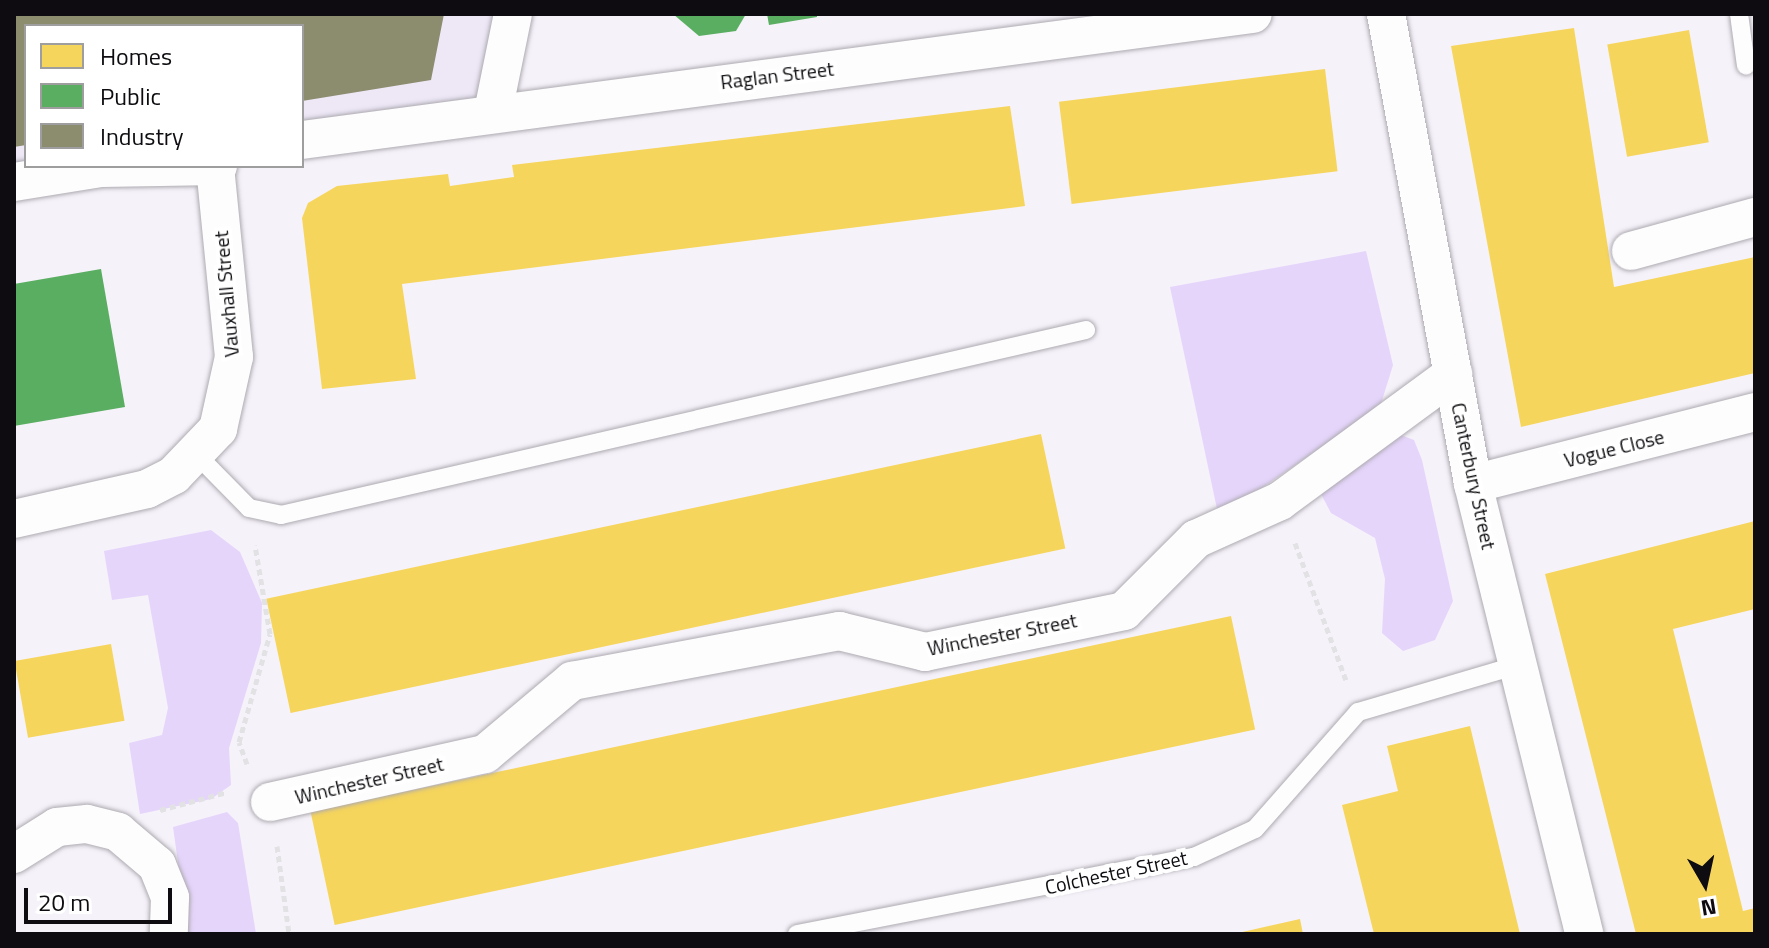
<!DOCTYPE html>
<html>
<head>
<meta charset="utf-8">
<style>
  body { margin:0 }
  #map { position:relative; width:1769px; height:948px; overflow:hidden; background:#f6f2fa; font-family:"Titillium Web",sans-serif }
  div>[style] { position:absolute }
  .built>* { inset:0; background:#ede7f6 }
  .green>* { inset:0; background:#e5d5fb }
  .homes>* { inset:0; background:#f6d55c; transform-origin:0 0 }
  .public>* { inset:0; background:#5aae61 }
  .industry>* { inset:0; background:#8c8c6e }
  .path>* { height:5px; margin-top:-2.5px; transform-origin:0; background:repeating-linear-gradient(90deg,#e2e1e3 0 6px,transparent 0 10px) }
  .roads { filter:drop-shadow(0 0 2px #adaab0) drop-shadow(0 0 2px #adaab0) }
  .lane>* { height:18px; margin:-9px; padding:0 9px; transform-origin:9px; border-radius:9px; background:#fefdfe }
  .street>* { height:38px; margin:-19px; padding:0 19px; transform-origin:19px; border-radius:19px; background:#fefdfe }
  span { translate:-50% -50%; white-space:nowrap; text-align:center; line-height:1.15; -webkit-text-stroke:8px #fff; paint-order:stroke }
  .street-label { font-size:20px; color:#0e0c10 }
  .frame { position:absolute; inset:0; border:16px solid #0e0c10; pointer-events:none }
  .legend { position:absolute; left:24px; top:24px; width:280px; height:144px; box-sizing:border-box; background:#fff; border:2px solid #9f9e9f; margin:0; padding:10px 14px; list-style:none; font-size:24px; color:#0e0c10 }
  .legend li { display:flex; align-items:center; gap:16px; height:40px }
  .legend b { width:40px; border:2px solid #9f9e9f }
  .north { position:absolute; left:1665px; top:844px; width:80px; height:80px; -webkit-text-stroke:6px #fff; paint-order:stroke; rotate:171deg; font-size:22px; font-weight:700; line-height:32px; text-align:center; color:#0e0c10 }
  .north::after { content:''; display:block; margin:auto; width:28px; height:36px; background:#0e0c10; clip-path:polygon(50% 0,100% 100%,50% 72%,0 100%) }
  .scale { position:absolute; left:24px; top:888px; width:148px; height:36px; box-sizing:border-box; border:4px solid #0e0c10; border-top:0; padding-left:10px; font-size:24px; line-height:28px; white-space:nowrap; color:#0e0c10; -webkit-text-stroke:6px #fff; paint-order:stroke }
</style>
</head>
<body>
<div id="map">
  <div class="built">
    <div style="clip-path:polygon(14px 14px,513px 14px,493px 112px,302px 140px,302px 26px,26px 26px,26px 166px,14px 182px)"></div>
  </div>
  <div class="green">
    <div style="clip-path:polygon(1366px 251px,1393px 365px,1380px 407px,1250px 496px,1217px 509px,1170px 287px)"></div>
    <div style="clip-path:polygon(1398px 434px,1414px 440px,1422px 460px,1453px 601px,1435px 640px,1403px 651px,1382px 633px,1385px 579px,1375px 538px,1331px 513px,1321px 494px,1328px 480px)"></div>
    <div style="clip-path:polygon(211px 530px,240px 552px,262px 603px,261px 643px,229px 748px,231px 785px,211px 799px,140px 814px,129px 743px,162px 735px,168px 708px,148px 595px,112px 600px,104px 551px)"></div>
    <div style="clip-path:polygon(227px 812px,238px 823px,256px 934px,188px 934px,173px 827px)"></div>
  </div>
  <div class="homes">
    <div style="clip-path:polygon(1574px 28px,1614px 287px,1755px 257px,1755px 373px,1521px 427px,1451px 46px)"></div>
    <div style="left:1689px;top:30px;width:114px;height:83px;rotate:80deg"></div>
    <div style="left:1325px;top:69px;width:103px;height:268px;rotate:83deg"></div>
    <div style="clip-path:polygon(1010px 106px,1025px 206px,402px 284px,416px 379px,322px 389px,302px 218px,308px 203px,337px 186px,448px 174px,450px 186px,514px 177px,512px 165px)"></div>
    <div style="left:1041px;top:434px;width:117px;height:792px;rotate:78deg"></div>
    <div style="clip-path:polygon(1755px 521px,1755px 609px,1673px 629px,1743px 911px,1755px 908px,1755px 934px,1636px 934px,1545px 574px)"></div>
    <div style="left:1231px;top:616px;width:116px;height:941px;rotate:78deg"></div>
    <div style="left:111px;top:644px;width:78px;height:98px;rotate:80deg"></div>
    <div style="clip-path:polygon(1470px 726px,1520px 934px,1374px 934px,1342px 805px,1398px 791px,1387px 746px)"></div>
    <div style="clip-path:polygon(1300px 919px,1303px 934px,1238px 934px,1238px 933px)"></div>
  </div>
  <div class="public">
    <div style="clip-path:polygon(673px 14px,746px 14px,736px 31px,699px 36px)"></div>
    <div style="clip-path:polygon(767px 14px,817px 14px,817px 17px,769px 25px)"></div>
    <div style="clip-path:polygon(101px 269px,125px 407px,14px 426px,14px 284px)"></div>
  </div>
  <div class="industry">
    <div style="clip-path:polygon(14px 14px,444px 14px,431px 80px,302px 101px,302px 26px,26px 26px,26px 145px,14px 147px)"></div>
  </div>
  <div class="path">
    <div style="left:1295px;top:543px;width:146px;rotate:69.6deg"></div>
    <div style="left:247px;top:764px;width:23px;rotate:-110deg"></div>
    <div style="left:239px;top:742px;width:112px;rotate:-74deg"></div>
    <div style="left:270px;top:634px;width:90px;rotate:-99.6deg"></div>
    <div style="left:160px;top:810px;width:69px;rotate:-15deg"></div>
    <div style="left:277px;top:846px;width:89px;rotate:82.2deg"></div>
  </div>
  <div class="roads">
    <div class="lane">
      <div style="left:1739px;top:14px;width:52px;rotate:82.3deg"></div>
      <div style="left:197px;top:455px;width:74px;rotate:45.5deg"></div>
      <div style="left:249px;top:508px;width:33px;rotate:12deg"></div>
      <div style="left:281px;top:515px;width:826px;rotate:-12.94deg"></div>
      <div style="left:797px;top:934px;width:404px;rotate:-11deg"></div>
      <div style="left:1194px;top:857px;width:67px;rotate:-24.7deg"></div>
      <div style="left:1255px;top:829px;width:156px;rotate:-48.6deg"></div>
      <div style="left:1358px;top:712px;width:167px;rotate:-16.4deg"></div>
    </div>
    <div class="street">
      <div style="left:1386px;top:14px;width:478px;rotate:79.5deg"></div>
      <div style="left:1473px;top:484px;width:463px;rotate:76.1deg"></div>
      <div style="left:493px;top:112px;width:100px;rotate:-78.5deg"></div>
      <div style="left:302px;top:140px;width:959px;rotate:-7.55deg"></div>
      <div style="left:14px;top:182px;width:88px;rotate:-9.1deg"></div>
      <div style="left:101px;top:168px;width:117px;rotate:-1deg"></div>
      <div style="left:1631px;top:251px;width:129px;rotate:-15.3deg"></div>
      <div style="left:1473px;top:484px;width:291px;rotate:-14.3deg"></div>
      <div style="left:14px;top:519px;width:136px;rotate:-12.7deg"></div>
      <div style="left:147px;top:489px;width:30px;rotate:-27deg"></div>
      <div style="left:174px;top:475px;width:64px;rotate:-46.3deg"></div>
      <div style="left:218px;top:429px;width:74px;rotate:-77.5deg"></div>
      <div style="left:234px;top:357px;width:191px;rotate:-95.7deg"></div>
      <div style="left:270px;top:802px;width:220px;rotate:-12.6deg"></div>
      <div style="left:485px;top:754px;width:114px;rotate:-40deg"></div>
      <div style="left:572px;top:681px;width:272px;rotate:-10.6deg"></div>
      <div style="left:839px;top:631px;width:89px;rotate:13.7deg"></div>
      <div style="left:925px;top:652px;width:203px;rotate:-11.6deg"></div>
      <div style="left:1124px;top:611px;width:102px;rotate:-45deg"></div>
      <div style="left:1196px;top:539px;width:92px;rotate:-24.3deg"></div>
      <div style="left:1280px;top:501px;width:215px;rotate:-36.3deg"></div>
      <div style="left:14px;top:854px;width:51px;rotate:-32.1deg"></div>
      <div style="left:57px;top:827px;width:30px;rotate:-6deg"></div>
      <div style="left:87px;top:824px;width:32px;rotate:14deg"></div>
      <div style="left:118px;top:832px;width:51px;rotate:40.2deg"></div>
      <div style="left:157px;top:865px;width:35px;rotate:68deg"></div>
      <div style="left:170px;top:898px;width:36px;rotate:92deg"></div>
    </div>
  </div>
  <div class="street-label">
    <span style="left:777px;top:75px;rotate:-7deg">Raglan Street</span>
    <span style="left:226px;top:294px;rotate:-95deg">Vauxhall Street</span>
    <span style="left:1614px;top:448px;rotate:-14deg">Vogue Close</span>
    <span style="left:1474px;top:476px;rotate:78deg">Canterbury Street</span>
    <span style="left:1002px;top:634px;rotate:-11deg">Winchester Street</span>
    <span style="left:369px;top:780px;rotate:-13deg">Winchester Street</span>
    <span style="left:1116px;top:872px;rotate:-12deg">Colchester Street</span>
  </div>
  <div class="frame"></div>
  <ul class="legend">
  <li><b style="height:22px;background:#f6d55c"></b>Homes</li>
  <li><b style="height:22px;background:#5aae61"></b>Public</li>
  <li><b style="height:22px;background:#8c8c6e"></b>Industry</li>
  </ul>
  <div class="north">N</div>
  <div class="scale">20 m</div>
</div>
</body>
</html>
